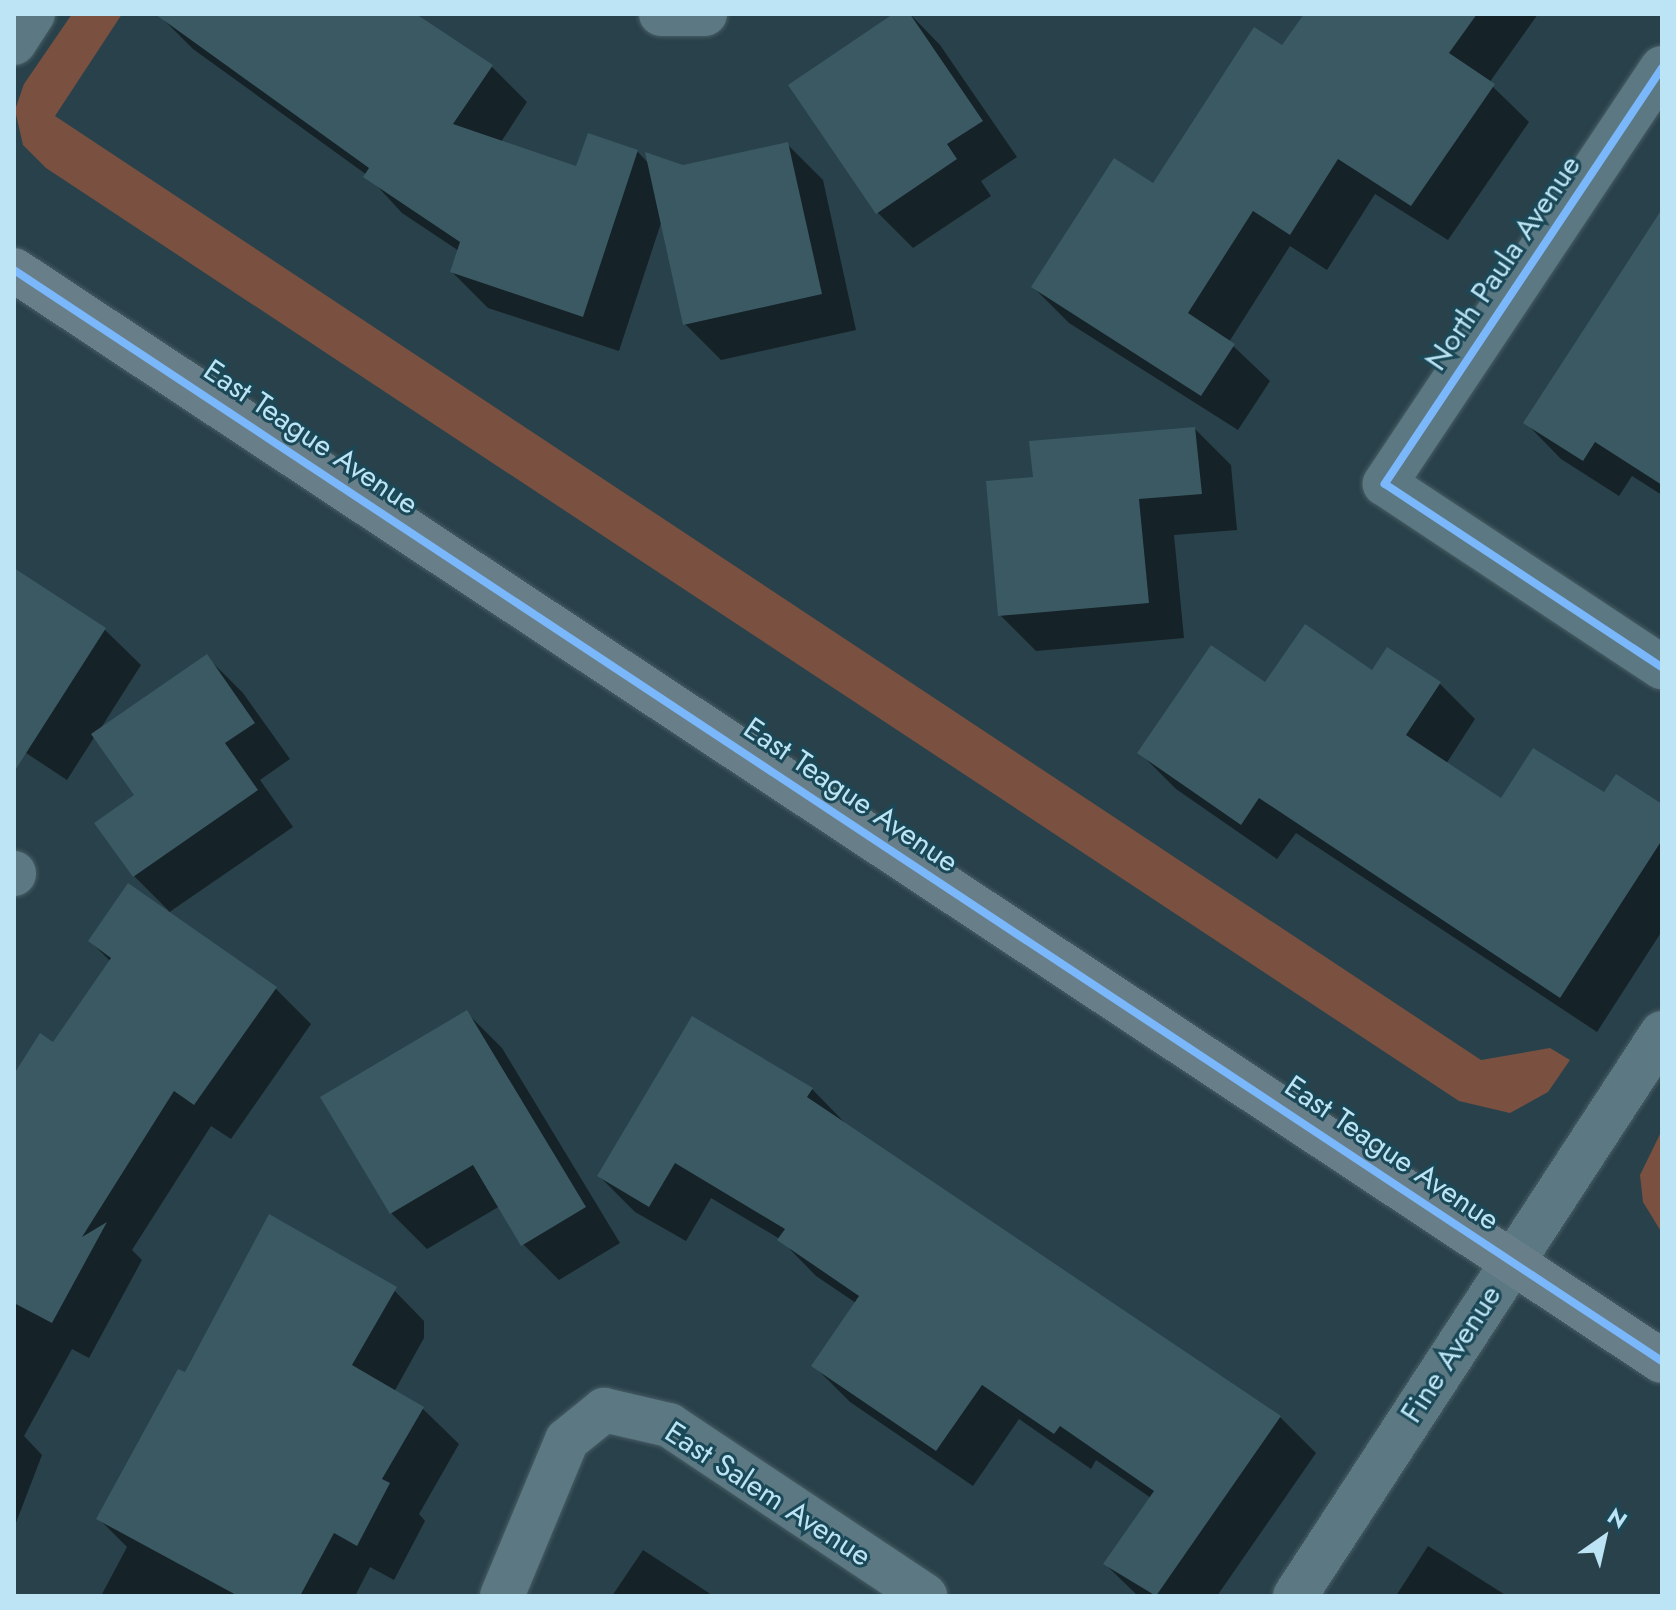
<!DOCTYPE html>
<html>
<head>
<meta charset="utf-8">
<style>
  body { margin:0 }
  #map { position:relative; width:1676px; height:1610px; overflow:hidden; background:#29414a; font-family:Jost,sans-serif }
  div>[style] { position:absolute }
  .green>* { inset:0; background:#7a5140 }
  .shadow>* { inset:0; background:#0007 }
  .building>* { inset:0; background:#3a5963 }
  .roads { filter:drop-shadow(0 0 2px #485d65) drop-shadow(0 0 2px #485d65) }
  .street>* { height:44px; margin:-22px; padding:0 22px; transform-origin:22px; border-radius:22px; background:#5c7983 }
  .secondary>* { height:44px; margin:-22px; padding:0 22px; transform-origin:22px; border-radius:22px; background:#687f89 }
  .cycleway>* { height:8px; margin:-4px; padding:0 4px; transform-origin:4px; border-radius:4px; background:#7ab7fb }
  span { translate:-50% -50%; white-space:nowrap; text-align:center; line-height:1.15; -webkit-text-stroke:6px #1b4857; paint-order:stroke }
  .street-label { font-size:30px; color:#bde4f4 }
  .frame { position:absolute; inset:0; border:16px solid #bde4f4; pointer-events:none }
  .north { position:absolute; left:1564px; top:1498px; width:80px; height:80px; -webkit-text-stroke:6px #1b4857; paint-order:stroke; rotate:34deg; font-size:22px; font-weight:700; line-height:32px; text-align:center; color:#bde4f4 }
  .north::after { content:''; display:block; margin:auto; width:28px; height:36px; background:#bde4f4; clip-path:polygon(50% 0,100% 100%,50% 72%,0 100%) }
</style>
</head>
<body>
<div id="map">
  <div class="green">
    <div style="clip-path:polygon(72px 14px,122px 14px,55px 116px,1481px 1060px,1550px 1048px,1570px 1060px,1548px 1092px,1510px 1113px,1459px 1101px,46px 168px,23px 145px,15px 110px,24px 84px)"></div>
    <div style="clip-path:polygon(1662px 1130px,1662px 1233px,1643px 1202px,1640px 1175px)"></div>
  </div>
  <div class="shadow">
    <div style="clip-path:polygon(158px 14px,412px 14px,491px 66px,527px 102px,501px 142px,578px 168px,637px 151px,650px 165px,682px 167px,787px 144px,823px 180px,856px 330px,721px 360px,685px 324px,662px 220px,619px 351px,488px 308px,452px 272px,459px 251px,402px 213px,367px 175px,193px 49px)"></div>
    <div style="clip-path:polygon(896px 14px,910px 14px,940px 45px,1017px 157px,981px 181px,991px 196px,913px 248px,877px 212px)"></div>
    <div style="clip-path:polygon(1307px 14px,1538px 14px,1489px 83px,1529px 122px,1448px 240px,1375px 194px,1327px 270px,1290px 246px,1229px 342px,1270px 381px,1238px 430px,1069px 323px,1033px 287px,1154px 186px,1283px 48px)"></div>
    <div style="clip-path:polygon(1662px 255px,1662px 495px,1632px 476px,1619px 496px,1561px 459px,1526px 423px)"></div>
    <div style="clip-path:polygon(1195px 429px,1231px 465px,1237px 530px,1174px 535px,1184px 638px,1036px 651px,1000px 615px,1035px 479px)"></div>
    <div style="clip-path:polygon(14px 571px,105px 630px,141px 665px,99px 731px,207px 657px,243px 693px,290px 759px,260px 780px,293px 827px,168px 913px,275px 988px,311px 1024px,231px 1139px,211px 1126px,132px 1250px,142px 1260px,89px 1358px,72px 1349px,24px 1436px,42px 1455px,14px 1528px,14px 1078px,54px 1045px,111px 962px,90px 941px,169px 911px,134px 876px,137px 796px,95px 736px,67px 780px,14px 745px)"></div>
    <div style="clip-path:polygon(1373px 673px,1439px 683px,1475px 719px,1446px 764px,1502px 800px,1604px 795px,1662px 806px,1662px 931px,1597px 1032px,1296px 833px,1277px 859px,1176px 789px,1140px 753px,1265px 685px)"></div>
    <div style="clip-path:polygon(466px 1012px,502px 1048px,620px 1243px,559px 1280px,523px 1244px,500px 1206px,427px 1249px,391px 1213px)"></div>
    <div style="clip-path:polygon(812px 1089px,847px 1125px,1280px 1417px,1316px 1453px,1217px 1596px,1138px 1596px,1105px 1564px,1151px 1498px,1096px 1460px,1091px 1469px,1019px 1419px,973px 1486px,850px 1402px,814px 1366px,856px 1303px,816px 1276px,780px 1239px,711px 1198px,686px 1241px,635px 1212px,599px 1176px)"></div>
    <div style="clip-path:polygon(388px 1284px,424px 1321px,424px 1338px,394px 1392px,423px 1409px,459px 1444px,419px 1514px,425px 1521px,394px 1580px,370px 1567px,355px 1596px,101px 1596px,127px 1547px,99px 1519px,186px 1375px)"></div>
    <div style="clip-path:polygon(1428px 1546px,1507px 1596px,1396px 1596px)"></div>
    <div style="clip-path:polygon(643px 1550px,709px 1593px,712px 1596px,612px 1596px)"></div>
  </div>
  <div class="building">
    <div style="clip-path:polygon(155px 14px,416px 14px,493px 65px,453px 124px,576px 166px,588px 133px,638px 150px,583px 317px,450px 272px,460px 242px,363px 177px,369px 168px)"></div>
    <div style="clip-path:polygon(893px 14px,910px 14px,983px 121px,947px 144px,957px 159px,876px 214px,788px 85px)"></div>
    <div style="clip-path:polygon(1304px 14px,1477px 14px,1449px 53px,1495px 84px,1411px 206px,1338px 159px,1290px 235px,1253px 211px,1188px 313px,1235px 344px,1201px 396px,1031px 287px,1114px 158px,1153px 183px,1254px 27px,1282px 45px)"></div>
    <div style="clip-path:polygon(788px 142px,822px 294px,683px 325px,645px 152px,683px 165px)"></div>
    <div style="clip-path:polygon(1662px 209px,1662px 485px,1595px 442px,1583px 461px,1523px 423px)"></div>
    <div style="clip-path:polygon(1195px 427px,1202px 494px,1139px 499px,1149px 603px,998px 616px,986px 481px,1033px 477px,1029px 441px)"></div>
    <div style="clip-path:polygon(14px 568px,106px 628px,14px 772px)"></div>
    <div style="clip-path:polygon(1305px 624px,1372px 670px,1387px 647px,1441px 682px,1406px 735px,1501px 798px,1533px 748px,1604px 792px,1616px 774px,1662px 804px,1662px 840px,1560px 998px,1259px 798px,1241px 825px,1137px 753px,1211px 645px,1265px 682px)"></div>
    <div style="clip-path:polygon(207px 654px,255px 723px,225px 743px,258px 790px,133px 877px,94px 823px,134px 795px,91px 734px)"></div>
    <div style="clip-path:polygon(128px 883px,277px 987px,194px 1105px,174px 1091px,82px 1237px,107px 1222px,52px 1323px,14px 1303px,14px 1074px,40px 1033px,53px 1042px,111px 958px,88px 941px)"></div>
    <div style="clip-path:polygon(467px 1010px,586px 1207px,521px 1246px,473px 1165px,390px 1214px,320px 1097px)"></div>
    <div style="clip-path:polygon(692px 1016px,813px 1088px,807px 1097px,1281px 1416px,1156px 1596px,1103px 1564px,1154px 1491px,1060px 1426px,1054px 1434px,982px 1385px,936px 1451px,811px 1366px,859px 1296px,777px 1240px,785px 1229px,675px 1163px,649px 1207px,597px 1176px)"></div>
    <div style="clip-path:polygon(269px 1214px,397px 1287px,352px 1365px,424px 1407px,382px 1479px,390px 1483px,357px 1546px,334px 1533px,300px 1596px,238px 1596px,96px 1519px,178px 1369px,185px 1372px)"></div>
  </div>
  <div class="roads">
    <div class="street">
      <div style="left:661px;top:14px;width:44px"></div>
      <div style="left:14px;top:43px;width:35px;rotate:-57deg"></div>
      <div style="left:1662px;top:68px;width:500px;rotate:123.7deg"></div>
      <div style="left:1385px;top:484px;width:332px;rotate:33.5deg"></div>
      <div style="left:14px;top:873px;width:1px;rotate:90deg"></div>
      <div style="left:502px;top:1596px;width:169px;rotate:-67.4deg"></div>
      <div style="left:567px;top:1440px;width:48px;rotate:-39deg"></div>
      <div style="left:604px;top:1410px;width:67px;rotate:13deg"></div>
      <div style="left:669px;top:1425px;width:308px;rotate:33.7deg"></div>
      <div style="left:1295px;top:1596px;width:672px;rotate:-56.9deg"></div>
    </div>
    <div class="secondary">
      <div style="left:14px;top:270px;width:1976px;rotate:33.51deg"></div>
    </div>
  </div>
  <div class="cycleway">
    <div style="left:1662px;top:68px;width:500px;rotate:123.7deg"></div>
    <div style="left:1385px;top:484px;width:332px;rotate:33.5deg"></div>
    <div style="left:14px;top:270px;width:1976px;rotate:33.51deg"></div>
  </div>
  <div class="street-label">
    <span style="left:1503px;top:263px;rotate:-56deg">North Paula Avenue</span>
    <span style="left:311px;top:437px;rotate:34deg">East Teague Avenue</span>
    <span style="left:851px;top:795px;rotate:34deg">East Teague Avenue</span>
    <span style="left:1392px;top:1153px;rotate:34deg">East Teague Avenue</span>
    <span style="left:1451px;top:1354px;rotate:-57deg">Fine Avenue</span>
    <span style="left:768px;top:1494px;rotate:33deg">East Salem Avenue</span>
  </div>
  <div class="frame"></div>
  <div class="north">N</div>
</div>
</body>
</html>
